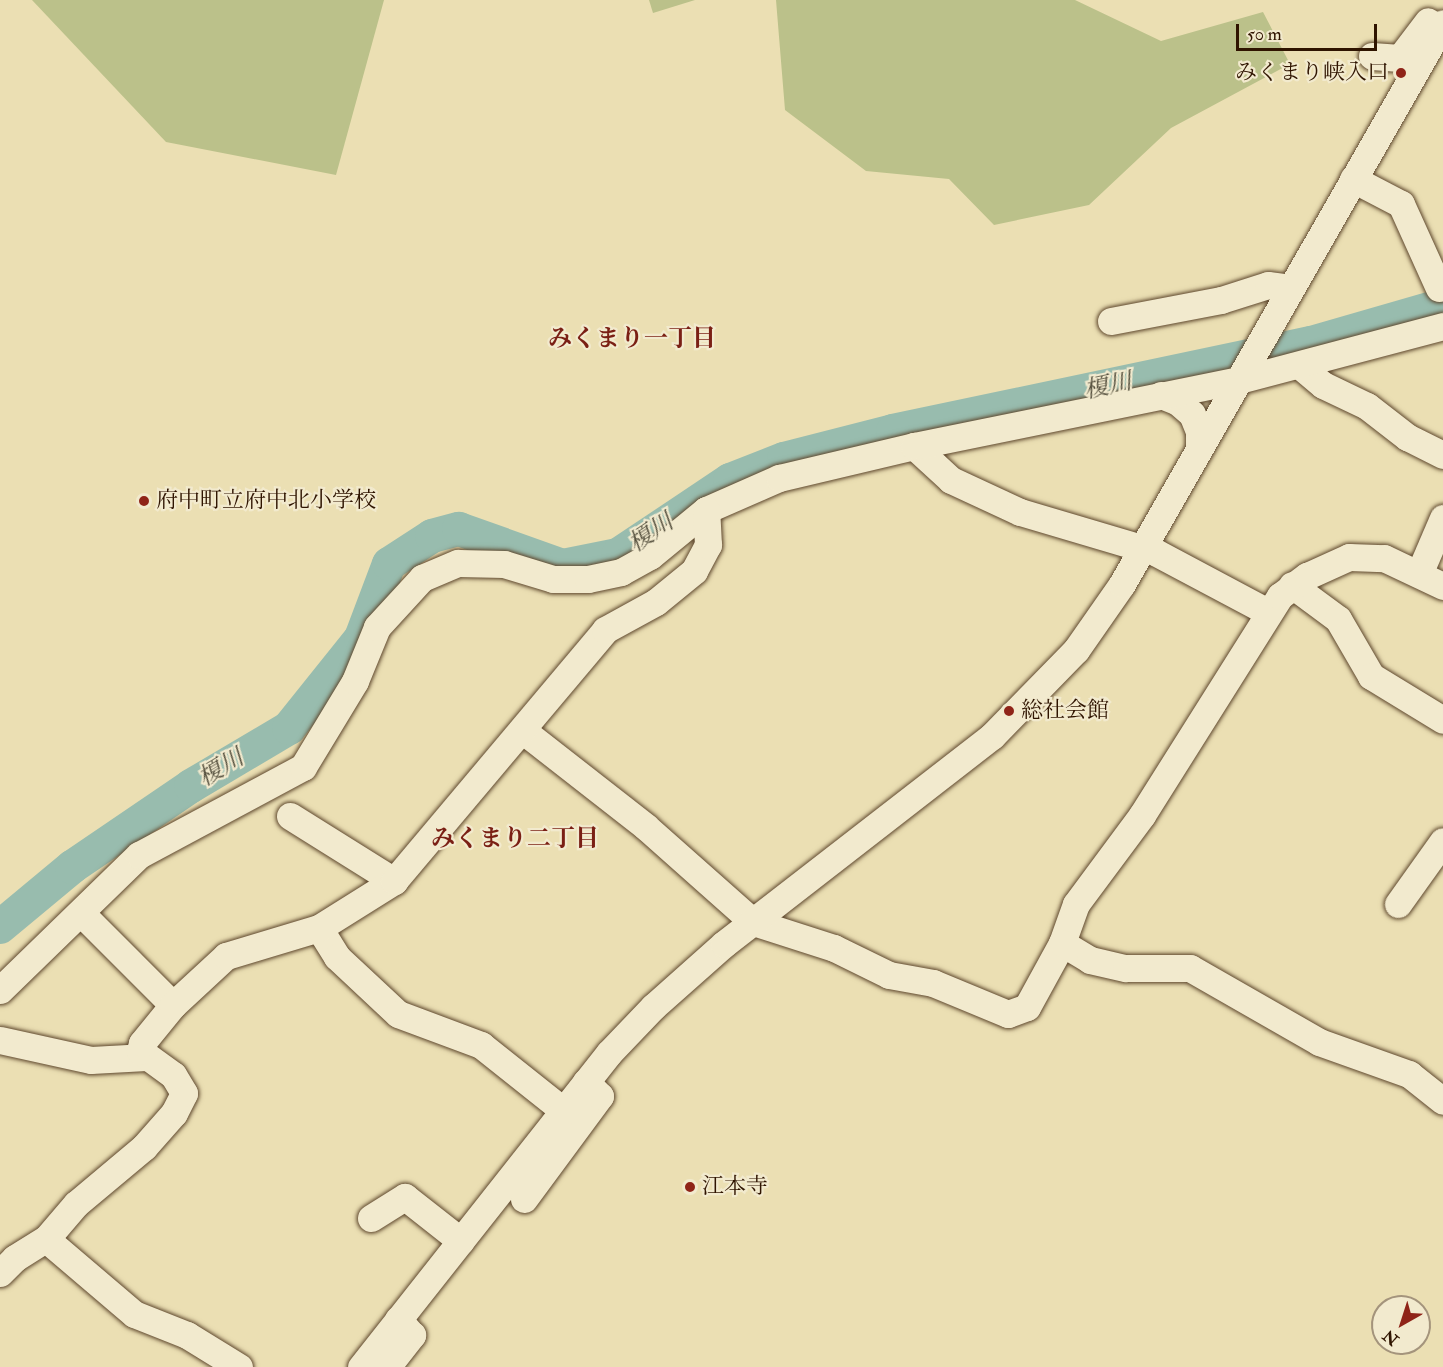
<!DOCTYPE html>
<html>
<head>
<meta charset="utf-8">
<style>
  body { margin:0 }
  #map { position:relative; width:1443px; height:1367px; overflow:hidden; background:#ebdfb3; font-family:"IM FELL Double Pica","Noto Serif JP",serif }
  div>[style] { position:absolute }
  .green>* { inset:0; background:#bbc18a }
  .river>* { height:34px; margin:-17px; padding:0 17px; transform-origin:17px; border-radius:17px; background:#98bcae }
  .roads { filter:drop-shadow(0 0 2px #5e472d) drop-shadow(0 0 2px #5e472d) }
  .minor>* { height:27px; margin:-13.5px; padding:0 13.5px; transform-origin:13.5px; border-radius:13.5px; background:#f2eace }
  .dots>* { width:16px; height:16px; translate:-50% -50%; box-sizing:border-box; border:3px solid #f2eace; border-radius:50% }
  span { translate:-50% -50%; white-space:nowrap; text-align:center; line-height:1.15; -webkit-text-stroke:4.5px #f2eace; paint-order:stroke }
  .poi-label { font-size:22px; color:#2f1400 }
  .right { translate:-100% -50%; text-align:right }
  .left { translate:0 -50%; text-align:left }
  .neighbourhood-label { font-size:24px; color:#7a1f14; font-weight:700 }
  .water-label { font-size:24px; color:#544f3d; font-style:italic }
  .north { position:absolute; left:1371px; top:1295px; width:60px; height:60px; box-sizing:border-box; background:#f2eace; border:2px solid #a4947c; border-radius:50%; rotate:219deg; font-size:16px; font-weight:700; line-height:24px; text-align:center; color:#2f1400 }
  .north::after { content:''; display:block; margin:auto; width:21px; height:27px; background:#8f2418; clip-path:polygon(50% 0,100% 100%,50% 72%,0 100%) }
  .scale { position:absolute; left:1236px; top:24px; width:141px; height:27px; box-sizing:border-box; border:3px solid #2f1400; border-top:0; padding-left:8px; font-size:18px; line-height:21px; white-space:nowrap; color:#2f1400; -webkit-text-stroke:4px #f2eace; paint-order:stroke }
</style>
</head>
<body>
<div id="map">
  <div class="green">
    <div style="clip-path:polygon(32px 0,384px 0,336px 175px,166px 142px)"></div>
    <div style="clip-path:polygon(649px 0,695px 0,653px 13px)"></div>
    <div style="clip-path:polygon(776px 0,1075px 0,1161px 41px,1263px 12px,1290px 64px,1171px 128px,1089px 205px,994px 225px,949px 179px,866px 171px,785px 110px)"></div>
  </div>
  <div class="river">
    <div style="left:0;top:927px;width:94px;rotate:-39.8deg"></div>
    <div style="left:72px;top:867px;width:144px;rotate:-34.2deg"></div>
    <div style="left:191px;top:786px;width:114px;rotate:-30.6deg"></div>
    <div style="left:289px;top:728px;width:115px;rotate:-51.3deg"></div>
    <div style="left:361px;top:638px;width:79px;rotate:-69.3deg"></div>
    <div style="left:389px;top:564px;width:51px;rotate:-33.1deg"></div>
    <div style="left:432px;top:536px;width:28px;rotate:-15deg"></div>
    <div style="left:459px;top:529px;width:110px;rotate:19.6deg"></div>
    <div style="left:563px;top:566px;width:56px;rotate:-11.3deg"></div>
    <div style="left:618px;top:555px;width:135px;rotate:-33.8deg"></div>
    <div style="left:730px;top:480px;width:58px;rotate:-21.3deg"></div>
    <div style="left:784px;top:459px;width:113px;rotate:-14.4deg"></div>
    <div style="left:893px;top:431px;width:427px;rotate:-11.9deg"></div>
    <div style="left:1311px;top:343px;width:137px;rotate:-16.1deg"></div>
  </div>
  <div class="roads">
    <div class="minor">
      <div style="left:1372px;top:56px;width:28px;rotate:4deg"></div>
      <div style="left:1400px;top:58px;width:46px;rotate:-52.9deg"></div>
      <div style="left:1353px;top:179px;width:54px;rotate:27.5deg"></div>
      <div style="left:1401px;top:204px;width:92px;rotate:65.7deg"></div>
      <div style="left:1111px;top:321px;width:112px;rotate:-10.8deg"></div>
      <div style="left:1221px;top:300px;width:49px;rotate:-17.7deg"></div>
      <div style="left:1268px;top:285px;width:23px;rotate:7deg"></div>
      <div style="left:1299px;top:365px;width:31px;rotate:40deg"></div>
      <div style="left:1323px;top:385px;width:49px;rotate:25.5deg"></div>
      <div style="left:1367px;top:406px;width:51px;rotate:37.8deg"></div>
      <div style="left:1407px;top:437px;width:40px;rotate:26.6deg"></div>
      <div style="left:1161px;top:395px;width:18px;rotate:22deg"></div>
      <div style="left:1178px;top:402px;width:18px;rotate:41deg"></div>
      <div style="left:1192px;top:414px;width:18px;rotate:68deg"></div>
      <div style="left:1199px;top:431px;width:18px;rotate:90deg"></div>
      <div style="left:914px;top:446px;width:50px;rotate:42.6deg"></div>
      <div style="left:951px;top:480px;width:76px;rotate:24.9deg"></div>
      <div style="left:1020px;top:512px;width:141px;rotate:16.5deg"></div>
      <div style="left:1155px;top:552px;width:128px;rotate:28deg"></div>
      <div style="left:1419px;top:574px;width:61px;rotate:-66.8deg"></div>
      <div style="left:1292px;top:585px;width:57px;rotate:36.5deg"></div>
      <div style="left:1338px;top:619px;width:66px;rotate:59.9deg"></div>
      <div style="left:1371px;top:676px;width:84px;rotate:31.4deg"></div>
      <div style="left:522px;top:730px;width:157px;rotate:38deg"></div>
      <div style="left:646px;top:827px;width:143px;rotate:41.6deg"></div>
      <div style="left:753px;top:922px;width:85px;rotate:17.8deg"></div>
      <div style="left:834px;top:948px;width:61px;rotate:26.1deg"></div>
      <div style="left:889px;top:975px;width:45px;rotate:10.3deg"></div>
      <div style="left:933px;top:983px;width:81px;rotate:22.5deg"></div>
      <div style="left:1008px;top:1014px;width:20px;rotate:-20deg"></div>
      <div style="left:1027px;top:1007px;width:73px;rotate:-61.3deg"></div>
      <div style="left:1062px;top:943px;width:41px;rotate:-70.3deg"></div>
      <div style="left:1076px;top:904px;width:111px;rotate:-53.4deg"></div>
      <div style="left:1142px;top:815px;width:259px;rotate:-57.8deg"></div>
      <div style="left:1280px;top:596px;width:34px;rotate:-37deg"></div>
      <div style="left:1307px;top:576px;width:46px;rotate:-24.3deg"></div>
      <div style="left:1349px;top:557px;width:35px;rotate:2deg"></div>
      <div style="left:1384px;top:558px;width:65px;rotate:25.4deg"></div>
      <div style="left:290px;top:816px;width:123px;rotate:32deg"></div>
      <div style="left:1398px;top:904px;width:77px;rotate:-54.5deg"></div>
      <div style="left:81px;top:913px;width:130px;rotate:45deg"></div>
      <div style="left:319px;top:928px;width:34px;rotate:58deg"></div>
      <div style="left:337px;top:957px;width:83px;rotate:43.1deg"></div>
      <div style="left:398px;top:1014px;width:89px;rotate:20.5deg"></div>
      <div style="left:481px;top:1045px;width:106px;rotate:38.5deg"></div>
      <div style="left:1062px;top:943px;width:33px;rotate:31deg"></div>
      <div style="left:1090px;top:960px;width:37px;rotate:13deg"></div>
      <div style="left:1126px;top:968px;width:64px"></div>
      <div style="left:1190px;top:968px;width:149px;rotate:29.8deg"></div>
      <div style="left:1319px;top:1042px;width:96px;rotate:19.6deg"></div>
      <div style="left:1409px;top:1074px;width:43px;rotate:38.5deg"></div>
      <div style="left:0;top:990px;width:194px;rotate:-44.2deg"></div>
      <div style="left:139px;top:855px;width:186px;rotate:-28.2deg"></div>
      <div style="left:303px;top:767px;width:100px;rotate:-58.8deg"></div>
      <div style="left:355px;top:681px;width:58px;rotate:-67.8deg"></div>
      <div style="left:377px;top:627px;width:67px;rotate:-47.4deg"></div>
      <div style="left:422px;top:578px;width:39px;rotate:-23deg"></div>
      <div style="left:458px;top:563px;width:46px;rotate:1.2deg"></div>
      <div style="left:504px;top:564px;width:51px;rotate:17deg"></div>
      <div style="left:553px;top:579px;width:35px"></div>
      <div style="left:588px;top:579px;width:34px;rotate:-12deg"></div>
      <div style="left:621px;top:572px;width:33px;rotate:-29deg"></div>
      <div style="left:650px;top:556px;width:72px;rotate:-39.4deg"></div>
      <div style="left:706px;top:510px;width:80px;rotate:-23.7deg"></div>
      <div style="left:779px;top:478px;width:139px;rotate:-13.3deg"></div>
      <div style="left:914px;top:446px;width:332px;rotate:-11.5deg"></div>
      <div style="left:1239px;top:380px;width:211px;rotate:-14.8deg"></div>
      <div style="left:0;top:1040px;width:93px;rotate:12.4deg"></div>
      <div style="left:91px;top:1060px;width:55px;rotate:-3.1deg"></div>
      <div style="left:524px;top:1199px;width:128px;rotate:-53.6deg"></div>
      <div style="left:600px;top:1096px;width:20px;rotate:-135deg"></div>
      <div style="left:371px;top:1218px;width:40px;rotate:-32deg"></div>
      <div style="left:405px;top:1197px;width:71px;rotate:38.2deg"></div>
      <div style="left:46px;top:1239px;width:116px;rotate:40.4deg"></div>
      <div style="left:134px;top:1314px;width:57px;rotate:21.6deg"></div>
      <div style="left:187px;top:1335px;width:61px;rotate:31.6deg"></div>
      <div style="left:0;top:1273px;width:21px;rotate:-45deg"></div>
      <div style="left:15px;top:1258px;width:36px;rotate:-32deg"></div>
      <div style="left:46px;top:1239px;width:46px;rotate:-49.4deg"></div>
      <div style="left:76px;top:1204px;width:89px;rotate:-40deg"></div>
      <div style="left:144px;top:1147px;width:45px;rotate:-48.6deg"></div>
      <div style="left:174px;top:1113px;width:22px;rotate:-63deg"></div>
      <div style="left:184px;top:1093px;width:21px;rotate:-121deg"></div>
      <div style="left:173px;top:1075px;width:41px;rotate:-144deg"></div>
      <div style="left:140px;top:1051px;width:8px;rotate:-76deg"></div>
      <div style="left:142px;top:1043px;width:49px;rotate:-50.8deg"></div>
      <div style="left:173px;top:1005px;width:72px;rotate:-42.8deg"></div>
      <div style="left:226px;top:956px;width:97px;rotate:-16.8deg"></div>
      <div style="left:319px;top:928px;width:89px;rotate:-32.1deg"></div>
      <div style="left:394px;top:881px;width:328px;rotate:-49.9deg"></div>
      <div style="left:605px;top:630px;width:58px;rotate:-28.8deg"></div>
      <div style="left:656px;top:602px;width:49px;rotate:-39.2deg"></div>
      <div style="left:694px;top:571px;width:30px;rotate:-62deg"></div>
      <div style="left:708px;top:545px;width:35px;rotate:-93deg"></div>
      <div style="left:361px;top:1367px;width:400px;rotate:-51.7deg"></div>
      <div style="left:609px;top:1053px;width:64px;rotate:-46.3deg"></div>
      <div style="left:653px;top:1007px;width:95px;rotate:-41.6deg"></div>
      <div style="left:724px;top:944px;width:339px;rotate:-37.8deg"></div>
      <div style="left:992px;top:736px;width:120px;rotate:-45.7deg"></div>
      <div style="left:1076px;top:650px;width:80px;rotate:-55.1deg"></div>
      <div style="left:1122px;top:584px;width:646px;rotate:-60.22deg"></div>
      <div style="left:387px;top:1367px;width:41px;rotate:-52deg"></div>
      <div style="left:412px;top:1335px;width:21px;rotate:-131deg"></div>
    </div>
  </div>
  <div class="dots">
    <div style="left:1401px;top:73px;background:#8f2418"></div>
    <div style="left:144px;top:501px;background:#8f2418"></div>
    <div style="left:1009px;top:711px;background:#8f2418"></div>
    <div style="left:690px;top:1187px;background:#8f2418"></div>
  </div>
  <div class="poi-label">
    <span class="right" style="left:1389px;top:73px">みくまり峡入口</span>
    <span class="left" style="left:156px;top:501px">府中町立府中北小学校</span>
    <span class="left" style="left:1021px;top:711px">総社会館</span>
    <span class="left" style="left:702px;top:1187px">江本寺</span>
  </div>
  <div class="neighbourhood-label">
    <span style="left:632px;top:339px">みくまり一丁目</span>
    <span style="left:515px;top:839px">みくまり二丁目</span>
  </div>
  <div class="water-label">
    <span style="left:1108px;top:386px;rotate:-12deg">榎川</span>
    <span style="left:651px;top:533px;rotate:-34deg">榎川</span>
    <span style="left:221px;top:768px;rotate:-31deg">榎川</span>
  </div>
  <div class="north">N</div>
  <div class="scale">50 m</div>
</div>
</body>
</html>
